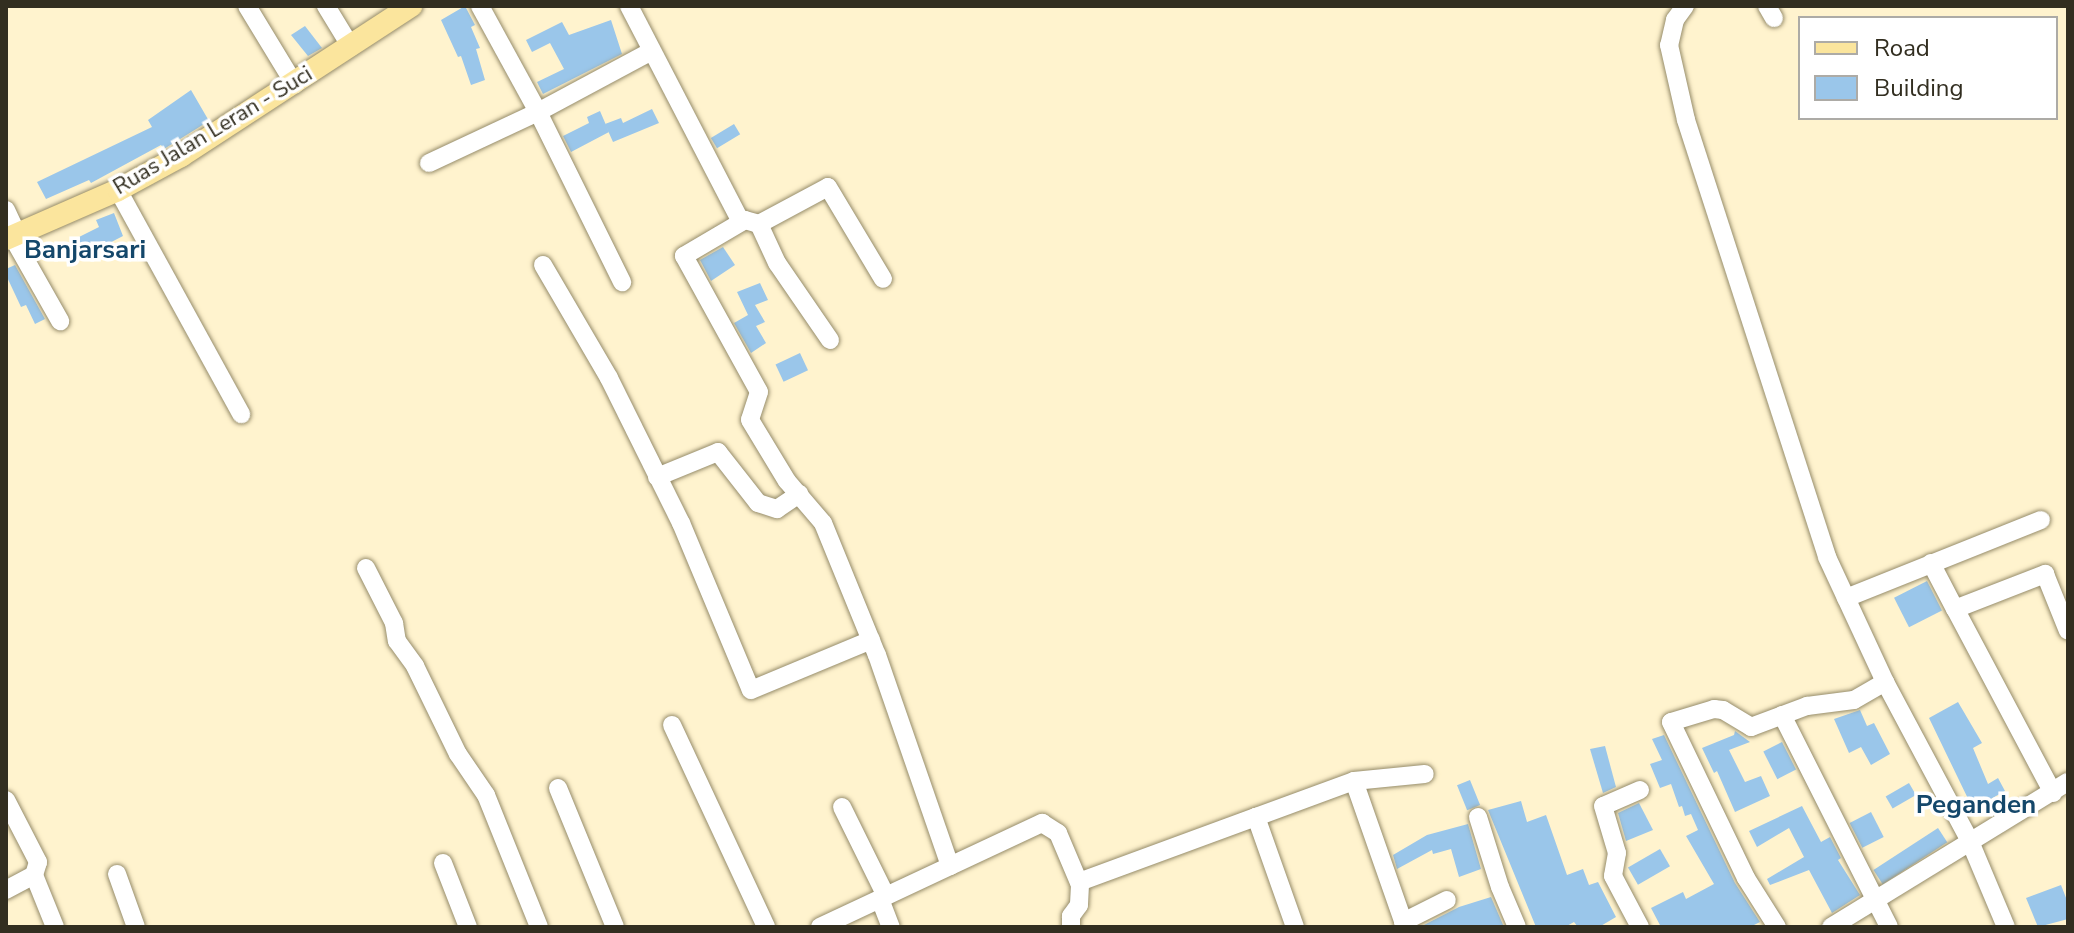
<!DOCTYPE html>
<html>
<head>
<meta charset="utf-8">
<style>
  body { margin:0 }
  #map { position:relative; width:2074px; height:933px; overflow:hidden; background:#fff3ce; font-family:"Nunito Sans",sans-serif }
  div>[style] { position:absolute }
  .building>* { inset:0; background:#9ac6ea; transform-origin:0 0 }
  .roads { filter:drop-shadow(0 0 2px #968c6a) drop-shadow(0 0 2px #968c6a) }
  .minor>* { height:18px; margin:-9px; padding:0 9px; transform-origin:9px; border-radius:9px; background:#fff }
  .major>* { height:22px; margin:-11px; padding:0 11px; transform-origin:11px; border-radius:11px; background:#fbe59d }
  span { translate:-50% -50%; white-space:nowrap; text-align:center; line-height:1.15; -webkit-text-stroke:7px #fff; paint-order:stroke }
  .street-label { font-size:22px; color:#322e20 }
  .quarter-label { font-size:26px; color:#14476a; font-weight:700 }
  .frame { position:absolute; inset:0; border:8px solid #322e20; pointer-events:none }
  .legend { position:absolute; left:1798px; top:16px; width:260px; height:104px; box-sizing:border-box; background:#fff; border:2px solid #adaba6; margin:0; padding:10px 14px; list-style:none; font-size:24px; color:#322e20 }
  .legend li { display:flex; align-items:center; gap:16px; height:40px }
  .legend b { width:40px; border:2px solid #adaba6 }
</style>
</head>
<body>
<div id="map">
  <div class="building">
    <div style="clip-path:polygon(465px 6px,475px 25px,471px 27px,480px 48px,476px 49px,485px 80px,471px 85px,461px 56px,458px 57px,441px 20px)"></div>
    <div style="clip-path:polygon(611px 20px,622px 54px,543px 94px,537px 82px,564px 69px,550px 43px,532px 52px,526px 40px,562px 22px,569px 35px)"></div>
    <div style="clip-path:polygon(305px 26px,322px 48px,308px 56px,291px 35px)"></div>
    <div style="clip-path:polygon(191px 90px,209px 121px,164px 149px,161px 145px,91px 183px,89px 180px,46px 199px,37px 182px,152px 127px,148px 120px)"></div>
    <div style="clip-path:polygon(652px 109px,659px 123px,613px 142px,605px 124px,621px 118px,623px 123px)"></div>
    <div style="clip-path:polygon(600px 111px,609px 132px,571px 152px,563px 136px,589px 123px,587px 117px)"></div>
    <div style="left:734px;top:124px;width:12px;height:27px;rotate:59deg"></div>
    <div style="clip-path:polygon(114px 213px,123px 236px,86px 255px,77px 238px,99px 227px,96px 220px)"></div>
    <div style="clip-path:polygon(723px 247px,735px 265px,711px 281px,700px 260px)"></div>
    <div style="clip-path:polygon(15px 265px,45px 319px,35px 324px,26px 305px,21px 307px,6px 275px,6px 269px)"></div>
    <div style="clip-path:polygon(760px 283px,768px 300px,755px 305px,765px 322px,756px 326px,766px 343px,751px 353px,734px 323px,748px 315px,737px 292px)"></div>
    <div style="left:800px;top:353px;width:19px;height:27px;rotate:65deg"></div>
    <div style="left:1927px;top:581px;width:33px;height:37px;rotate:63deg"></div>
    <div style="clip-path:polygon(1958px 702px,1982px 743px,1973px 748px,1988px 784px,1998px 778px,2005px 791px,1973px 809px,1929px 718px)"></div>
    <div style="clip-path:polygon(1860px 710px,1867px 726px,1874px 723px,1890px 754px,1871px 765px,1861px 747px,1849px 753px,1834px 719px)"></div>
    <div style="clip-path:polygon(1735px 731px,1750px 742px,1729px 750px,1745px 782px,1761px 776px,1770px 796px,1735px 812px,1717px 771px,1714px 773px,1702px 748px,1734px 735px)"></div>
    <div style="clip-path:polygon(1664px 735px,1735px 883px,1760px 922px,1750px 927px,1661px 927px,1651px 908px,1683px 892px,1686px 899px,1714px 884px,1686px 836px,1698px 830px,1691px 814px,1685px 816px,1682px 806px,1679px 807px,1671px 784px,1660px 788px,1650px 764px,1662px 760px,1652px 739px)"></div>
    <div style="left:1782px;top:742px;width:31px;height:21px;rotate:63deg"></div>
    <div style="clip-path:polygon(1605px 746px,1616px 787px,1603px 793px,1590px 749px)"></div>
    <div style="left:1470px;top:780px;width:27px;height:14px;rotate:68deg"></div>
    <div style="left:1909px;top:783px;width:14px;height:27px;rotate:60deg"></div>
    <div style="clip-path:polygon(1521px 801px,1527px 822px,1546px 815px,1567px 875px,1583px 869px,1589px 885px,1598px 882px,1616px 917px,1599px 927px,1578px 927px,1574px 922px,1565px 927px,1536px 927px,1488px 810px)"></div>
    <div style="clip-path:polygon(1639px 803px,1653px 830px,1626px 841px,1618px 813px)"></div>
    <div style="clip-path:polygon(1802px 806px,1821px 842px,1830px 837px,1841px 858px,1838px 860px,1860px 895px,1832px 913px,1809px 870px,1770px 885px,1767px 879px,1804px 857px,1789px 828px,1757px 847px,1749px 831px)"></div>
    <div style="left:1871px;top:812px;width:28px;height:24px;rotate:63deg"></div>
    <div style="clip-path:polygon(1468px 824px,1481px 869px,1459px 877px,1451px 849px,1433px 854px,1432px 850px,1397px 869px,1393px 855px,1427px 835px)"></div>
    <div style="left:1938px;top:828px;width:17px;height:77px;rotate:57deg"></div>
    <div style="left:1660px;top:849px;width:20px;height:37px;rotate:60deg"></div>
    <div style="clip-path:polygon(2061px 885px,2068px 903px,2068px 919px,2038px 927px,2026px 898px)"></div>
    <div style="clip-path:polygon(1491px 897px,1504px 927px,1420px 927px,1459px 907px)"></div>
  </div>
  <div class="roads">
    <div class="minor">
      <div style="left:247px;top:6px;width:92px;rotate:58.7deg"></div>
      <div style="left:326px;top:6px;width:48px;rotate:58.6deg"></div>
      <div style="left:480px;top:6px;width:121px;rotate:61.3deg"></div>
      <div style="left:538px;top:112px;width:190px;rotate:63.7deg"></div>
      <div style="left:629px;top:6px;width:243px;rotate:62.6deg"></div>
      <div style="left:1685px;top:6px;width:17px;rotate:126deg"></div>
      <div style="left:1675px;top:20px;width:26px;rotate:103deg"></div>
      <div style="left:1669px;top:45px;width:77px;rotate:77.2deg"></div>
      <div style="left:1686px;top:120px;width:459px;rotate:72.1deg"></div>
      <div style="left:1827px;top:557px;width:138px;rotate:65.1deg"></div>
      <div style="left:1885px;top:682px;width:178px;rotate:61.9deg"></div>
      <div style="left:1969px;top:839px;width:95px;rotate:67.2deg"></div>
      <div style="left:1767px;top:6px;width:14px;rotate:60deg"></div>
      <div style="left:429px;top:163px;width:120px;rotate:-25.1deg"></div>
      <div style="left:538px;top:112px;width:129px;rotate:-28.2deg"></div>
      <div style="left:118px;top:190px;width:256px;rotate:61.2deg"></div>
      <div style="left:6px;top:210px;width:26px;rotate:65deg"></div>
      <div style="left:759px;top:224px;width:78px;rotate:-28.2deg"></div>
      <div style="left:828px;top:187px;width:107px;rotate:59.1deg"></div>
      <div style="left:12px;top:236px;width:98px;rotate:60.5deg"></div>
      <div style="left:543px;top:265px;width:131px;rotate:59.7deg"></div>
      <div style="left:609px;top:378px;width:162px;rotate:63.6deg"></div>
      <div style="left:681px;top:523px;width:181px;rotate:67.3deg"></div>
      <div style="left:751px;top:690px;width:130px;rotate:-22.6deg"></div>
      <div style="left:830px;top:340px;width:93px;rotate:-124.5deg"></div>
      <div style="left:777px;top:263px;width:43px;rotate:-114.8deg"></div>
      <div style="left:759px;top:224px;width:15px;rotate:-164deg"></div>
      <div style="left:745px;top:220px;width:71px;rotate:149.5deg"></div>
      <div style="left:684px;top:256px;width:155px;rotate:61.1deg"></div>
      <div style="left:759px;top:392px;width:29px;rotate:108deg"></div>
      <div style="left:750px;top:420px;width:71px;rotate:58.8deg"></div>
      <div style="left:787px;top:481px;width:55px;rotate:49.4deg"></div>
      <div style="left:823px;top:523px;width:143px;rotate:67.8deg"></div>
      <div style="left:877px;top:655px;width:223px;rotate:70.9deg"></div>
      <div style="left:950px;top:866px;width:102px;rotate:-25.1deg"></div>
      <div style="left:1042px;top:823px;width:19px;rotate:32deg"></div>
      <div style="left:1058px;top:833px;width:56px;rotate:67.1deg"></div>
      <div style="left:1080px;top:885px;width:20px;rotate:93deg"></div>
      <div style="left:1079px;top:905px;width:14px;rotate:126deg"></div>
      <div style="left:1071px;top:916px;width:11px;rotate:90deg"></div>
      <div style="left:657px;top:477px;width:66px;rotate:-22.3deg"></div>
      <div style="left:718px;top:452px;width:65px;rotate:51.9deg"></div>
      <div style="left:758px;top:503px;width:20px;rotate:18deg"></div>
      <div style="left:777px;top:509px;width:27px;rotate:-34deg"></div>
      <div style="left:1931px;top:563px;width:52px;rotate:62.4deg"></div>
      <div style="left:366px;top:568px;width:62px;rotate:63deg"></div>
      <div style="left:394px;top:623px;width:18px;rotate:81deg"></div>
      <div style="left:397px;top:641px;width:31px;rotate:54deg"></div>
      <div style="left:415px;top:666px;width:98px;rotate:64deg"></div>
      <div style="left:458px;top:754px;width:50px;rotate:55.7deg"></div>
      <div style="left:486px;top:795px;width:142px;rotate:68.1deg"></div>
      <div style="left:1846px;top:598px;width:210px;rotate:-21.8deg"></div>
      <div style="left:1782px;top:715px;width:237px;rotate:63.2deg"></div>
      <div style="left:672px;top:725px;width:223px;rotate:65deg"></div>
      <div style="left:1354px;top:781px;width:155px;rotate:70.7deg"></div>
      <div style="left:558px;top:788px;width:150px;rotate:67.7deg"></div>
      <div style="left:1640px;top:790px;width:40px;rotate:156.6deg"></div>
      <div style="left:1603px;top:806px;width:49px;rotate:73.4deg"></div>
      <div style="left:1617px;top:853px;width:23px;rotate:100deg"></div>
      <div style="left:1613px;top:876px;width:58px;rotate:62.1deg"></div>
      <div style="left:2053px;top:793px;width:208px;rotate:-118deg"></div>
      <div style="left:1955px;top:609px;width:97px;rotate:-21.3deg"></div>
      <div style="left:2045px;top:574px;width:61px;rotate:68deg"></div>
      <div style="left:6px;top:800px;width:70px;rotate:62.7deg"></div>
      <div style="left:38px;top:862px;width:14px;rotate:107deg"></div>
      <div style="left:34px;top:875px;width:32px;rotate:152deg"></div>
      <div style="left:842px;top:807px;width:99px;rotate:63.7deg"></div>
      <div style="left:1478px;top:817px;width:73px;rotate:72.6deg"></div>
      <div style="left:1500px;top:887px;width:43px;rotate:67deg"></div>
      <div style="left:443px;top:863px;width:69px;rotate:68.7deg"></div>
      <div style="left:117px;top:874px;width:56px;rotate:70.3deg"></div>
      <div style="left:34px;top:875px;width:56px;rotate:68deg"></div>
      <div style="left:1079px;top:882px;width:189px;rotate:-20.2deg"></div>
      <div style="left:880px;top:899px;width:30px;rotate:69deg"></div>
      <div style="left:1403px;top:922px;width:49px;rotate:-26.6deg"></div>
      <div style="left:820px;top:927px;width:144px;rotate:-25.1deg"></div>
      <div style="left:1295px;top:927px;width:117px;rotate:-109.5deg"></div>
      <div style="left:1256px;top:817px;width:104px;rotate:-20.2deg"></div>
      <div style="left:1354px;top:781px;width:71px;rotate:-5.6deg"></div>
      <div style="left:1777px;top:927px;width:58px;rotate:-122.3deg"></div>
      <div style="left:1746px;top:878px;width:173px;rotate:-115.7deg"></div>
      <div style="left:1671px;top:722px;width:45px;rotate:-16.8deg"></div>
      <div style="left:1714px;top:709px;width:9px;rotate:6deg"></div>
      <div style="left:1723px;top:710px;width:33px;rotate:31deg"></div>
      <div style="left:1751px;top:727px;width:60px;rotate:-20.6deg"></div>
      <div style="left:1807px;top:706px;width:47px;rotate:-7.3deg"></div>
      <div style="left:1854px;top:700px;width:36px;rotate:-30deg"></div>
      <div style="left:1831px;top:927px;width:278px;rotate:-31.5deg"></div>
    </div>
    <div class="major">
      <div style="left:6px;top:239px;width:122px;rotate:-23.6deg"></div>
      <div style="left:118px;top:190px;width:72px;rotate:-28.4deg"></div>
      <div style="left:181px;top:156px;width:275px;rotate:-33.1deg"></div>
    </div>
  </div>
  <div class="street-label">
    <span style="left:213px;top:131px;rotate:-31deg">Ruas Jalan Leran - Suci</span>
  </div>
  <div class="quarter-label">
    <span style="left:85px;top:250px">Banjarsari</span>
    <span style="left:1976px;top:805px">Peganden</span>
  </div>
  <div class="frame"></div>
  <ul class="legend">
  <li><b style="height:10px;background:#fbe59d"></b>Road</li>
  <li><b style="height:22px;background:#9ac6ea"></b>Building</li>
  </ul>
</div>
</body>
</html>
